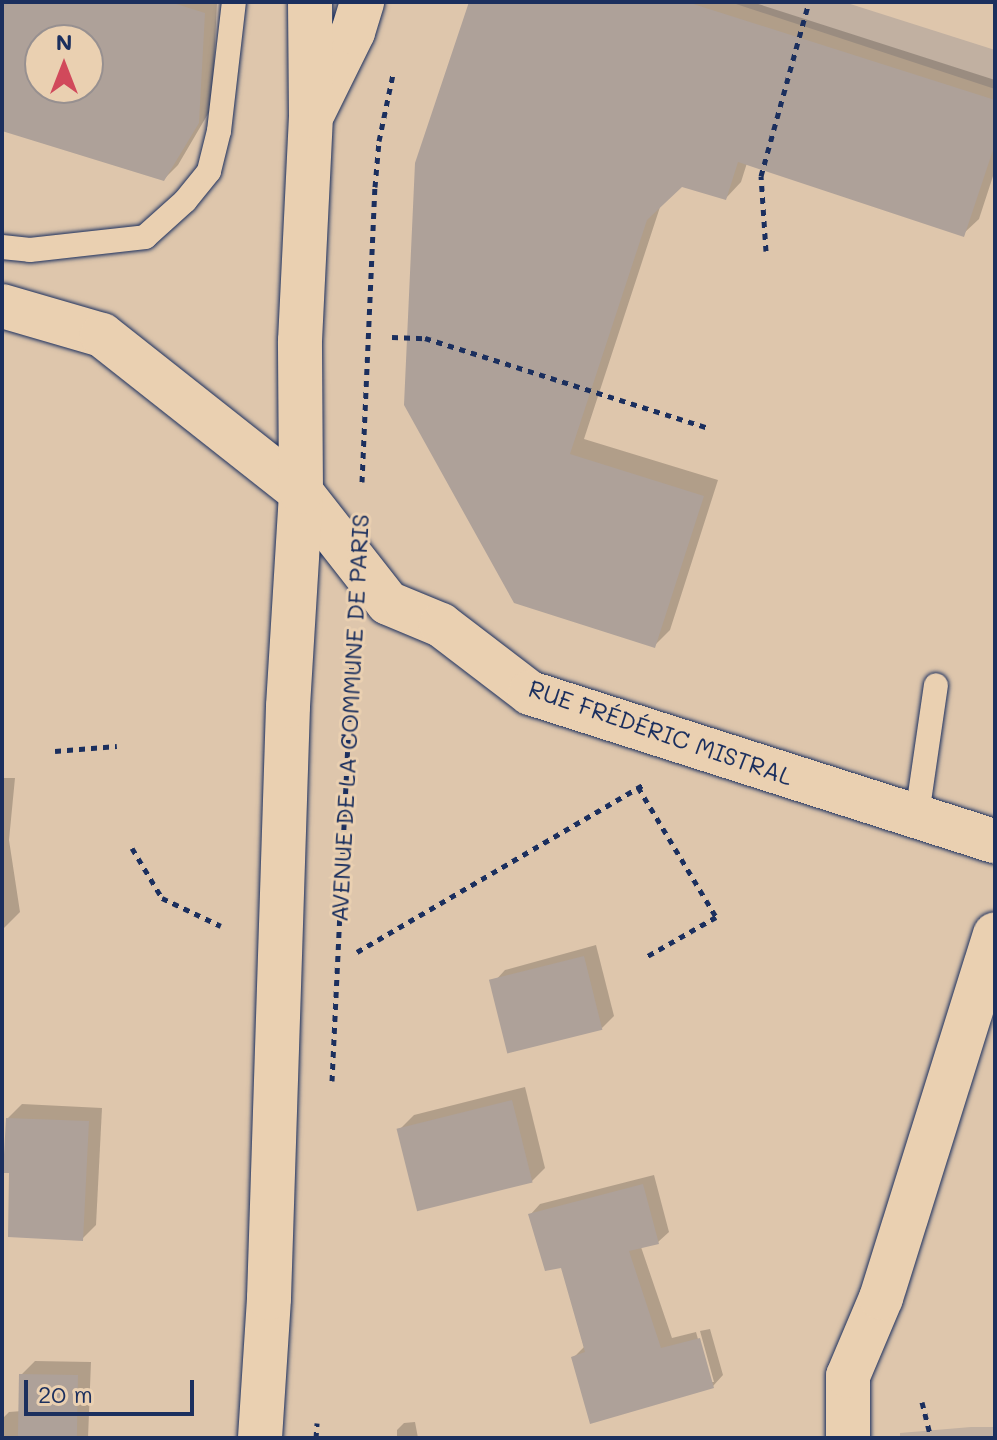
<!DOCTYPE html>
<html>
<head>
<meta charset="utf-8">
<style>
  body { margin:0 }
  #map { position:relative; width:997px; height:1440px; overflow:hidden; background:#dec6ac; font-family:Mali,sans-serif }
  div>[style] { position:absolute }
  .green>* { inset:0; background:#c1b0a1 }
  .shadow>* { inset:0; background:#0003 }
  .building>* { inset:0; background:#aea199; transform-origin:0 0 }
  .path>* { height:5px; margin-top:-2.5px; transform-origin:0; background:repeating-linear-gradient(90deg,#1b2f5e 0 6px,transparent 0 12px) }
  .roads { filter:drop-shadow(0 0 2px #1b2f5e) drop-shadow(0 0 2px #1b2f5e) }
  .lane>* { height:24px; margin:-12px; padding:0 12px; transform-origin:12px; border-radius:12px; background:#ead0b1 }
  .street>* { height:44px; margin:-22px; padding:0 22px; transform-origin:22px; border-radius:22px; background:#ead0b1 }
  .secondary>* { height:44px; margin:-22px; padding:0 22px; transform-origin:22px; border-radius:22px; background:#ead0b1 }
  span { translate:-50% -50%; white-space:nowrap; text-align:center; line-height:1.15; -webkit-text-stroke:6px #ead0b1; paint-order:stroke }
  .street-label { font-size:24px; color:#1b2f5e }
  .frame { position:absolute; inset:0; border:4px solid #1b2f5e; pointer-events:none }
  .north { position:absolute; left:24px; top:24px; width:80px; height:80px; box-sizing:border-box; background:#ead0b1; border:2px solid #979090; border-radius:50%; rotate:0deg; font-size:22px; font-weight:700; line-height:32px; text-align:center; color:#1b2f5e }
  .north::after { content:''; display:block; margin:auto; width:28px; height:36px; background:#d1495b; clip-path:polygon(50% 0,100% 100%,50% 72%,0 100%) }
  .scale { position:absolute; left:24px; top:1380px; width:170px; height:36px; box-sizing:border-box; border:4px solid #1b2f5e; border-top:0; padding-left:10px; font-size:24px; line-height:28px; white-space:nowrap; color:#1b2f5e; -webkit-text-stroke:6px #ead0b1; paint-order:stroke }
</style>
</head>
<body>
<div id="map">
  <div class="green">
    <div style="clip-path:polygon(730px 2px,844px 2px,995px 50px,995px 89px)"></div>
    <div style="clip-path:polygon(971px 1427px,995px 1427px,995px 1438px,900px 1438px,900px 1433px)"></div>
  </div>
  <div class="shadow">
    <div style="clip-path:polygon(evenodd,2px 2px,217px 2px,212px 107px,178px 165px,164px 179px,2px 129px,2px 2px,40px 40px,88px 40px,88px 88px,40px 88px,40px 40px)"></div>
    <div style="clip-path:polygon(497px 2px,752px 2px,995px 80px,995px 170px,979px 219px,963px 234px,747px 163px,741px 182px,726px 198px,681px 185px,661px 204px,584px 439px,718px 480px,670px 630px,654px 646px,515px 601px)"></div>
    <div style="clip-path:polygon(2px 778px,15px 778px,9px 840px,20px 912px,2px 930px)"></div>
    <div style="clip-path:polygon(596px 945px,614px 1016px,602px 1028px,493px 983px,505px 970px)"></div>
    <div style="clip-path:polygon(525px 1087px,545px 1168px,531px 1182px,400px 1129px,414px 1115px)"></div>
    <div style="clip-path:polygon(22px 1104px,102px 1108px,96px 1225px,82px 1239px,12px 1171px,8px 1118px)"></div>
    <div style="clip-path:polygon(654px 1175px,669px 1232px,658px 1242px,641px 1247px,672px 1338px,696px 1332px,710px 1382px,714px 1382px,700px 1331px,710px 1329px,723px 1375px,713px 1386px,573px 1358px,584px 1347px,562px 1265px,530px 1215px,540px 1204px)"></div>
    <div style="clip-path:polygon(35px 1361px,91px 1362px,88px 1438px,2px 1438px,2px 1419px,9px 1412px,22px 1411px,21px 1375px)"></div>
    <div style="clip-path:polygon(415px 1422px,418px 1438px,397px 1438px,397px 1430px,404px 1423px)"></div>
  </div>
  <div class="building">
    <div style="clip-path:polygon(evenodd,2px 2px,170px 2px,205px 13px,199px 123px,164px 181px,2px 131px,2px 2px,40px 40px,88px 40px,88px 88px,40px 88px,40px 40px)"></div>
    <div style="clip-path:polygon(469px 2px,687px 2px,995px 100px,995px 144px,964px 237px,738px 162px,726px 200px,682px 187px,647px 220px,570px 454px,704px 496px,655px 648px,514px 603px,404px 405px,415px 163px)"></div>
    <div style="left:584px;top:956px;width:76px;height:98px;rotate:76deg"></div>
    <div style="left:512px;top:1100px;width:85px;height:119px;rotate:76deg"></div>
    <div style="clip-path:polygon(6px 1118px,89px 1121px,83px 1241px,8px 1237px,9px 1173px,3px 1173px)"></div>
    <div style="clip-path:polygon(643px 1184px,659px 1244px,629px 1251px,661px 1348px,700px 1338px,714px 1388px,590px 1424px,571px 1357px,585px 1352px,561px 1268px,545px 1271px,528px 1214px)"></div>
    <div style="left:19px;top:1374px;width:59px;height:64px;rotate:1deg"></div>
  </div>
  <div class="path">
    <div style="left:766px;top:251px;width:75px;rotate:-93.8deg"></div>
    <div style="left:761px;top:176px;width:180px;rotate:-74.6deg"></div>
    <div style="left:392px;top:337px;width:33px;rotate:2deg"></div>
    <div style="left:425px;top:338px;width:298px;rotate:17.6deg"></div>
    <div style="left:362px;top:482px;width:295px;rotate:-87.5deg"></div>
    <div style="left:375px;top:187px;width:46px;rotate:-85deg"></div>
    <div style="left:379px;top:141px;width:68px;rotate:-78.2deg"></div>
    <div style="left:55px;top:751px;width:62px;rotate:-4.6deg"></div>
    <div style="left:638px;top:787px;width:152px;rotate:59deg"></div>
    <div style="left:716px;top:917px;width:81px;rotate:150.3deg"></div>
    <div style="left:132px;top:848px;width:58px;rotate:59deg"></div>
    <div style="left:162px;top:898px;width:65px;rotate:25.4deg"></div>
    <div style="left:357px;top:952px;width:331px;rotate:-30.3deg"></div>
    <div style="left:332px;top:1081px;width:441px;rotate:-87.3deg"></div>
    <div style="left:922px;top:1402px;width:37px;rotate:76deg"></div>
    <div style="left:316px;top:1438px;width:15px;rotate:-86deg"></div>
  </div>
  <div class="roads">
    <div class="lane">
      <div style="left:2px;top:247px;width:28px;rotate:6deg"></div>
      <div style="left:30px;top:250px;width:116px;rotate:-6.4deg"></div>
      <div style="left:145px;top:237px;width:54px;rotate:-42deg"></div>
      <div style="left:185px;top:201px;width:38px;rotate:-51deg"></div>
      <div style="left:209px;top:171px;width:41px;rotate:-76deg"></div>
      <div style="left:219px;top:131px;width:130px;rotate:-83.4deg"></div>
      <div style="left:917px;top:815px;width:131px;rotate:-81.7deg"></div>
    </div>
    <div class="street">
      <div style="left:2px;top:306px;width:104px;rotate:16.2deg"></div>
      <div style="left:102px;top:335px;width:253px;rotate:38.3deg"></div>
      <div style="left:301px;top:492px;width:141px;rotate:51.9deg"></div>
      <div style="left:388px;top:603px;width:57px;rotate:22.5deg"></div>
      <div style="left:441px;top:625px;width:112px;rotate:37.4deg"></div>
      <div style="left:530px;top:693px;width:488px;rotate:17.7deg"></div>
      <div style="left:848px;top:1438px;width:62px;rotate:-90deg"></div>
      <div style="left:848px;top:1376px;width:85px;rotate:-67.1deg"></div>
      <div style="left:881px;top:1298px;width:381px;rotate:-72.6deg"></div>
    </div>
    <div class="secondary">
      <div style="left:314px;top:111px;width:88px;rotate:-63.7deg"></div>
      <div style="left:353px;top:32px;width:31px;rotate:-73deg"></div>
      <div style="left:260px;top:1438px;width:140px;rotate:-86.3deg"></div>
      <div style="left:269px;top:1298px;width:592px;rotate:-88.16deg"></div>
      <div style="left:288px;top:706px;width:214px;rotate:-86.5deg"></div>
      <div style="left:301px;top:492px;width:151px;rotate:-90.4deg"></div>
      <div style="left:300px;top:341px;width:225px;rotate:-87.2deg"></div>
      <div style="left:311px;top:116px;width:114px;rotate:-90.5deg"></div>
    </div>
  </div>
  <div class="street-label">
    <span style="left:349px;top:718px;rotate:-87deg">AVENUE DE LA COMMUNE DE PARIS</span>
    <span style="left:661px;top:732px;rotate:19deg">RUE FRÉDÉRIC MISTRAL</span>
  </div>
  <div class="frame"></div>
  <div class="north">N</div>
  <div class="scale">20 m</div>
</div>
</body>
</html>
